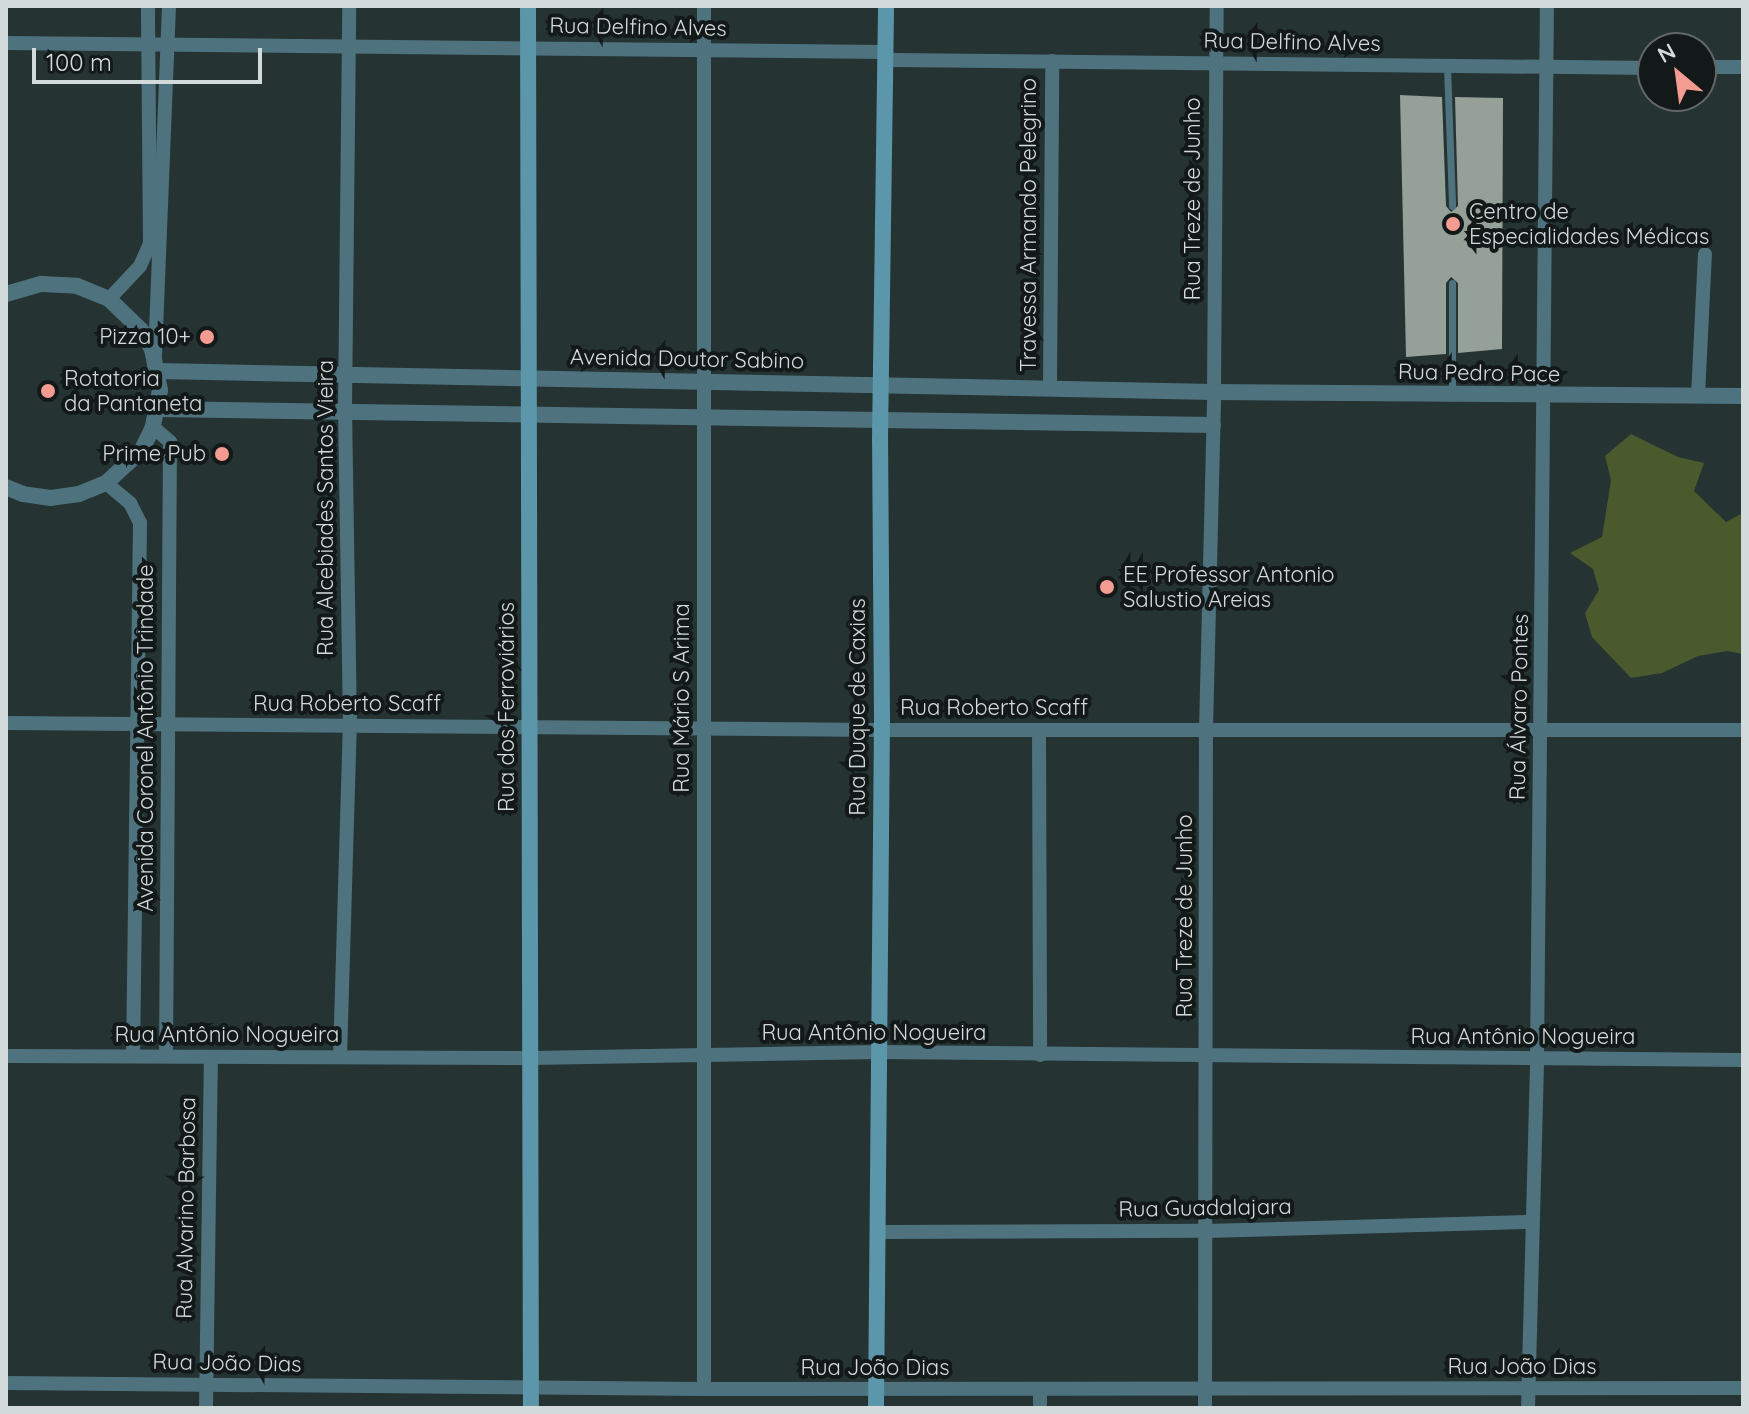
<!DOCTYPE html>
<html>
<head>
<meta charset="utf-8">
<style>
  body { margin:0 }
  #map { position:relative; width:1749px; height:1414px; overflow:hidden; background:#253332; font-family:Quicksand,sans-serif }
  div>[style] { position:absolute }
  .green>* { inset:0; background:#4b5a2d }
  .building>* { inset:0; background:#94a098 }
  .service>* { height:7px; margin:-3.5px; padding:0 3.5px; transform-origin:3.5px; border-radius:3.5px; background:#4e727e }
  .minor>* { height:14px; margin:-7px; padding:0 7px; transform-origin:7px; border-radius:7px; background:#4e727e }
  .tertiary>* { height:16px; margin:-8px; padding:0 8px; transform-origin:8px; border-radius:8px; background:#4e727e }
  .secondary>* { height:16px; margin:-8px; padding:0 8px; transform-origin:8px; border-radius:8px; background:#5b96aa }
  .dots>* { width:22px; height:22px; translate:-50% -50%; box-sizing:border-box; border:4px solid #131919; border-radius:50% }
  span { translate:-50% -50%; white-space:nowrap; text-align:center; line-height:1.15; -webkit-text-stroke:8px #131919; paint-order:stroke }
  .street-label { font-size:22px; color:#d3dbda }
  .poi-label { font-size:22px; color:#d3dbda }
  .left { translate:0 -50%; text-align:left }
  .right { translate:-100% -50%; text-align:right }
  .frame { position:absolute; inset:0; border:8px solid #d3dbda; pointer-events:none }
  .north { position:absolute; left:1637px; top:32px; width:80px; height:80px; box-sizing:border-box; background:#131919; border:2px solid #606766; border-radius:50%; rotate:331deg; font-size:22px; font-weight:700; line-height:32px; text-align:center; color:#d3dbda }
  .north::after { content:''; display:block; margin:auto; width:28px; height:36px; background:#f59c92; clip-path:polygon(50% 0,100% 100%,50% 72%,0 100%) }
  .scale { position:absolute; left:32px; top:48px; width:230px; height:36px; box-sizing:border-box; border:4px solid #d3dbda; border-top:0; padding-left:10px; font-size:24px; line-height:28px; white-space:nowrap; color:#d3dbda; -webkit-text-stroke:6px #131919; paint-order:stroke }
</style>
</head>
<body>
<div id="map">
  <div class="green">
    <div style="clip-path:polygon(1631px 434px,1678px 457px,1704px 463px,1694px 491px,1726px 522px,1743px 513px,1743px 654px,1727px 651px,1698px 656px,1662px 673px,1631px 678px,1592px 637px,1585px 613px,1599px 590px,1593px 569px,1570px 553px,1602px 537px,1611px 480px,1605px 456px)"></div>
  </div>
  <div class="building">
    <div style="clip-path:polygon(1400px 95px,1442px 97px,1446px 206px,1451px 212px,1458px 206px,1455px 97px,1503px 98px,1502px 349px,1458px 353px,1458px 283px,1451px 277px,1446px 283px,1446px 354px,1406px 357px)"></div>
  </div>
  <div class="service">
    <div style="left:1447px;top:67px;width:139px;rotate:87.9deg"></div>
    <div style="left:1452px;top:393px;width:110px;rotate:-90deg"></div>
  </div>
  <div class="minor">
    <div style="left:6px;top:43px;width:880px;rotate:0.59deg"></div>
    <div style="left:893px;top:60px;width:760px;rotate:0.6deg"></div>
    <div style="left:1701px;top:67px;width:42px"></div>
    <div style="left:109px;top:299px;width:45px;rotate:-46.8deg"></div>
    <div style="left:140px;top:266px;width:24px;rotate:-66deg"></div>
    <div style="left:150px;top:244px;width:238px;rotate:-90.5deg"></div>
    <div style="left:155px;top:355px;width:349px;rotate:-87.7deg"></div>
    <div style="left:1050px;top:388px;width:327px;rotate:-89.6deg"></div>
    <div style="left:1698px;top:396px;width:142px;rotate:-87.2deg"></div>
    <div style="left:153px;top:427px;width:23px;rotate:41deg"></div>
    <div style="left:170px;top:442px;width:614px;rotate:90.37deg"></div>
    <div style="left:106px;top:483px;width:31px;rotate:40deg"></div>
    <div style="left:130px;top:503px;width:22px;rotate:63deg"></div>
    <div style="left:140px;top:523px;width:533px;rotate:90.75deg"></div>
    <div style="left:6px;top:723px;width:874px;rotate:0.46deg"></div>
    <div style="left:880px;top:730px;width:863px"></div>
    <div style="left:1039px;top:730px;width:325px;rotate:89.8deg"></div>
    <div style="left:6px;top:1056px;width:525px;rotate:0.22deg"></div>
    <div style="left:531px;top:1058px;width:347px;rotate:-1deg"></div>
    <div style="left:878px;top:1052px;width:865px;rotate:0.53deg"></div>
    <div style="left:340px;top:1057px;width:331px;rotate:-88.3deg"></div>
    <div style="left:350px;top:726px;width:315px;rotate:-90.9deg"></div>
    <div style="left:345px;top:411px;width:405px;rotate:-89.4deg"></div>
    <div style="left:878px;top:1232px;width:328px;rotate:-0.2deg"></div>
    <div style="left:1206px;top:1231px;width:326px;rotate:-1.6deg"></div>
    <div style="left:6px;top:1383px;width:698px;rotate:0.49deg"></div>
    <div style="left:704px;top:1389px;width:1039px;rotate:-0.06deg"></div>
    <div style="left:704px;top:1389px;width:1383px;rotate:-90deg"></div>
    <div style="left:206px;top:1408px;width:351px;rotate:-89.2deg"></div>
    <div style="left:1040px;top:1408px;width:18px;rotate:-90deg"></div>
    <div style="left:1205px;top:1408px;width:678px;rotate:-89.92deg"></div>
    <div style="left:1206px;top:730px;width:338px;rotate:-88.6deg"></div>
    <div style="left:1214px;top:392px;width:386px;rotate:-89.6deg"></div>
    <div style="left:1528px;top:1408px;width:349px;rotate:-88.5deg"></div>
    <div style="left:1537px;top:1059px;width:1053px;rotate:-89.46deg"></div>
  </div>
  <div class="tertiary">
    <div style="left:6px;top:294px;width:37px;rotate:-16deg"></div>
    <div style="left:42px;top:284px;width:35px;rotate:3deg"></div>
    <div style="left:77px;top:286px;width:35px;rotate:22deg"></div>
    <div style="left:109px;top:299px;width:45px;rotate:44.1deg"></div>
    <div style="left:141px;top:330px;width:22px;rotate:60deg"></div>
    <div style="left:152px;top:349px;width:42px;rotate:79deg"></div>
    <div style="left:160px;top:390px;width:38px;rotate:101deg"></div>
    <div style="left:153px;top:427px;width:25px;rotate:116deg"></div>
    <div style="left:142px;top:450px;width:49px;rotate:137.5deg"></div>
    <div style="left:106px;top:483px;width:29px;rotate:158deg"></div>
    <div style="left:79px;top:494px;width:28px;rotate:172deg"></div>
    <div style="left:51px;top:498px;width:28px;rotate:-172deg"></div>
    <div style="left:23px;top:494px;width:18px;rotate:-158deg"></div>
    <div style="left:158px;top:371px;width:1056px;rotate:1.14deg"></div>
    <div style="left:1214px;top:392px;width:529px;rotate:0.43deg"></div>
    <div style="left:158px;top:409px;width:1055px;rotate:0.87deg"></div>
  </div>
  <div class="secondary">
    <div style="left:528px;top:6px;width:1402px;rotate:89.88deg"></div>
    <div style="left:876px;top:1408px;width:691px;rotate:-89.5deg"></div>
    <div style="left:882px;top:717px;width:278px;rotate:-90.4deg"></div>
    <div style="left:880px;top:439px;width:433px;rotate:-89.2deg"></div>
  </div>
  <div class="dots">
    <div style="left:1453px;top:224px;background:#f59c92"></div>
    <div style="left:207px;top:337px;background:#f59c92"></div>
    <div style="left:48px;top:391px;background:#f59c92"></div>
    <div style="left:222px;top:454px;background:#f59c92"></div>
    <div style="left:1107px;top:587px;background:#f59c92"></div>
  </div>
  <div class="street-label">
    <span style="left:638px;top:27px;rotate:1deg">Rua Delfino Alves</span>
    <span style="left:1292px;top:42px;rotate:1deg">Rua Delfino Alves</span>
    <span style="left:1193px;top:199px;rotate:-90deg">Rua Treze de Junho</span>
    <span style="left:1029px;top:225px;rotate:-90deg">Travessa Armando Pelegrino</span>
    <span style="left:687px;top:359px;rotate:1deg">Avenida Doutor Sabino</span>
    <span style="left:1479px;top:373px;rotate:1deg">Rua Pedro Pace</span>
    <span style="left:326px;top:508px;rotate:-90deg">Rua Alcebiades Santos Vieira</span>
    <span style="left:682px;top:698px;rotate:-90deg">Rua Mário S Arima</span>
    <span style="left:347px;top:704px">Rua Roberto Scaff</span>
    <span style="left:507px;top:707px;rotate:-90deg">Rua dos Ferroviários</span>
    <span style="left:858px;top:707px;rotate:-90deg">Rua Duque de Caxias</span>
    <span style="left:1519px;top:707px;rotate:-89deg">Rua Álvaro Pontes</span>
    <span style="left:994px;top:708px">Rua Roberto Scaff</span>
    <span style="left:146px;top:738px;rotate:-90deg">Avenida Coronel Antônio Trindade</span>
    <span style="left:1185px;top:916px;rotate:-90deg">Rua Treze de Junho</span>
    <span style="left:874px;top:1033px">Rua Antônio Nogueira</span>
    <span style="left:227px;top:1035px">Rua Antônio Nogueira</span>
    <span style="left:1523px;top:1037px">Rua Antônio Nogueira</span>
    <span style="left:186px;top:1208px;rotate:-89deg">Rua Alvarino Barbosa</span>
    <span style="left:1205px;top:1208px;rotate:-1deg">Rua Guadalajara</span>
    <span style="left:227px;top:1363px;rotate:1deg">Rua João Dias</span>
    <span style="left:1522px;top:1367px">Rua João Dias</span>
    <span style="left:875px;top:1368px">Rua João Dias</span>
  </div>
  <div class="poi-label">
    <span class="left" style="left:1469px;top:224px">Centro de<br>Especialidades Médicas</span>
    <span class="right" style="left:191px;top:337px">Pizza 10+</span>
    <span class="left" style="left:64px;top:391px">Rotatoria<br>da Pantaneta</span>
    <span class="right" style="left:206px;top:454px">Prime Pub</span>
    <span class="left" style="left:1123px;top:587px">EE Professor Antonio<br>Salustio Areias</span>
  </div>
  <div class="frame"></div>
  <div class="north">N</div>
  <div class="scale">100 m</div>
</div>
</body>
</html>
